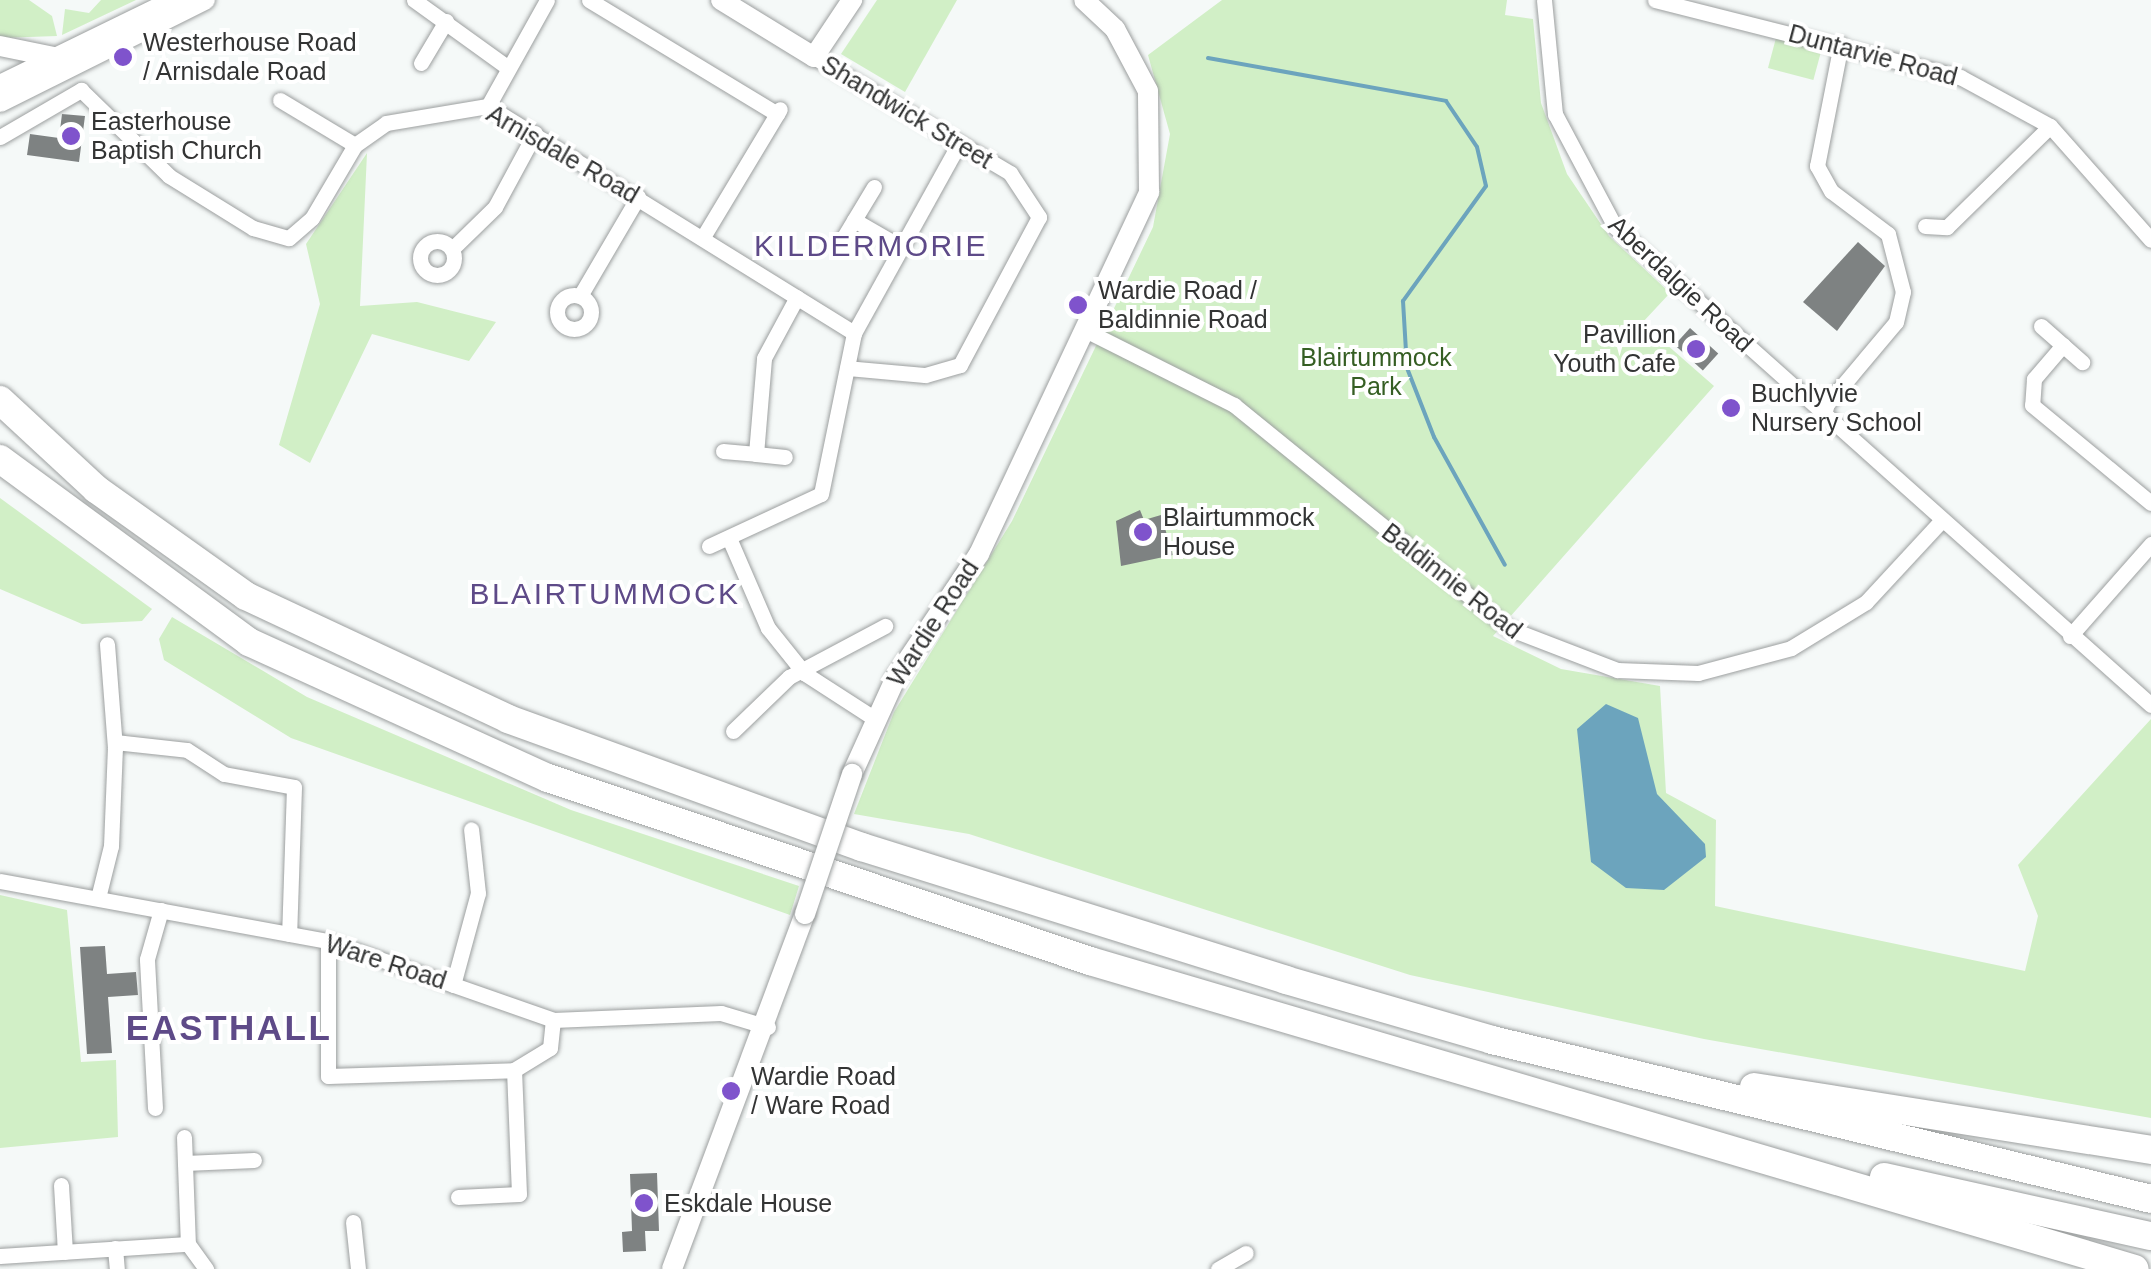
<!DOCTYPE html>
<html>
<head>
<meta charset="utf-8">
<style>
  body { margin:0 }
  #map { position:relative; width:2151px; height:1269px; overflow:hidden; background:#f5f9f8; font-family:Helvetica,sans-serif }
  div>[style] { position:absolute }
  .green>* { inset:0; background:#d1efc6; transform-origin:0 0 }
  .water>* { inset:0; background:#6ca4bd }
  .stream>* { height:4px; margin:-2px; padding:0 2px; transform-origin:2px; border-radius:2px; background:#6ca4bd }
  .building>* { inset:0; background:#7e8282; transform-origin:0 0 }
  .roads { filter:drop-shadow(0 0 2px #9c9f9f) drop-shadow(0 0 2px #9c9f9f) }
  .street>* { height:15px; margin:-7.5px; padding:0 7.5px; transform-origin:7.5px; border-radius:7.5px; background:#fff }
  .street>.ring { margin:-7.5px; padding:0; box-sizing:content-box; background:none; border:15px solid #fff; border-radius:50% }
  .secondary>* { height:20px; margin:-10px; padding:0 10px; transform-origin:10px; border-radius:10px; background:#fff }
  .highway>* { height:28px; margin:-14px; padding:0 14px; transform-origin:14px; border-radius:14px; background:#fff }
  .bridges { filter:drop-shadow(0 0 2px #9c9f9f) drop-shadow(0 0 2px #9c9f9f) }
  .secondary-bridge>* { height:20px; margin:-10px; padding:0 10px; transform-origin:10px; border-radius:10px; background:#fff }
  .dots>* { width:28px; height:28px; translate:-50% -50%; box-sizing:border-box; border:5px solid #fff; border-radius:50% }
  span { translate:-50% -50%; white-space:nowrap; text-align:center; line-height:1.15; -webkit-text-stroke:8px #fff; paint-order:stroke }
  .poi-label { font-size:25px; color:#333434 }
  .left { translate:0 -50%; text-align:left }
  .right { translate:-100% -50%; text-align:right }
  .street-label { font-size:25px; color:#333434 }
  .park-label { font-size:25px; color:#355e23 }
  .quarter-label { font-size:30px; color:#5e4a88; letter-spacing:2.5px }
  .district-label { font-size:35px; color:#5e4a88; font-weight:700; letter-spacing:2.5px }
</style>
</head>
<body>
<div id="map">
  <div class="green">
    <div style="clip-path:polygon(0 0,29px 0,52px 16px,57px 36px,0 38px)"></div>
    <div style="clip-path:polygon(101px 0,136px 0,62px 35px,65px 9px,89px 13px)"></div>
    <div style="clip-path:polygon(877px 0,957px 0,905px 92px,841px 54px)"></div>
    <div style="clip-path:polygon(1222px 0,1507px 0,1505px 15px,1533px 19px,1541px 103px,1567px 174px,1609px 236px,1670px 293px,1642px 323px,1714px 386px,1493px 636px,1561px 669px,1660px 686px,1666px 793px,1716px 820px,1715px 906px,2025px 971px,2038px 916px,2018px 865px,2151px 719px,2151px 1118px,1704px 1039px,1410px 975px,969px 834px,854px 814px,894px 712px,1012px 521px,1153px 227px,1170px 134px,1148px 55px)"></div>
    <div style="left:1776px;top:38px;width:47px;height:31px;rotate:15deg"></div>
    <div style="clip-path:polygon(367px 153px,360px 306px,417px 302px,496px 322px,469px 361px,372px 334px,310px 463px,279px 445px,320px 304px,306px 244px)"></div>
    <div style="clip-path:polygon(0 498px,152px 609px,142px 621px,82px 624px,0 589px)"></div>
    <div style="clip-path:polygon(172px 617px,307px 697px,571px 810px,799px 886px,790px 915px,291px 738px,164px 660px,159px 639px)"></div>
    <div style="clip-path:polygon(0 895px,67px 910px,81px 1062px,116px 1060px,118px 1137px,0 1148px)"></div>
  </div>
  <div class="water">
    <div style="clip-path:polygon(1606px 704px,1638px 718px,1657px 794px,1705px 844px,1706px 857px,1664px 890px,1626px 888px,1591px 862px,1577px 729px)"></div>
  </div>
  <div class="stream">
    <div style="left:1208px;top:58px;width:242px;rotate:10.2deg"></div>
    <div style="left:1446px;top:101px;width:55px;rotate:56deg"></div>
    <div style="left:1477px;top:147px;width:40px;rotate:77deg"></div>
    <div style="left:1486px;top:186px;width:142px;rotate:125.8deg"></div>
    <div style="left:1403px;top:301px;width:67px;rotate:86.6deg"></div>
    <div style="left:1407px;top:368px;width:74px;rotate:68.6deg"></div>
    <div style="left:1434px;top:437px;width:146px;rotate:61deg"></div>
  </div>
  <div class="building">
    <div style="clip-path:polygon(62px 114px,85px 116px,79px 162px,27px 155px,30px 134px,59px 138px)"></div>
    <div style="clip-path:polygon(1858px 242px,1885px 266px,1837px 331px,1803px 302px)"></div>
    <div style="left:1690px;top:328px;width:38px;height:23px;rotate:42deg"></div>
    <div style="clip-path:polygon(1140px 510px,1144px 520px,1161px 515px,1173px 555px,1121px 566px,1116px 521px)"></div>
    <div style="clip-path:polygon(105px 946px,107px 974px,136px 972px,138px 995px,108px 997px,112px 1053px,87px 1054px,80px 947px)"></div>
    <div style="clip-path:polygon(657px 1173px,659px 1231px,645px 1231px,646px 1251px,623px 1252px,622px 1232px,632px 1231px,630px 1174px)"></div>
  </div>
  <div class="roads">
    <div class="street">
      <div style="left:414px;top:0;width:111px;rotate:35.8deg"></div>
      <div style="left:589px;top:0;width:220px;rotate:31.2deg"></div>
      <div style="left:1544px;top:0;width:115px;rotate:84.5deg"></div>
      <div style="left:1555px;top:114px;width:128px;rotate:62deg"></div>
      <div style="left:1615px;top:227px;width:718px;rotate:41.73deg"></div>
      <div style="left:1655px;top:0;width:315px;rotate:14.2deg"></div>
      <div style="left:1960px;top:77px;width:102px;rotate:28.6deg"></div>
      <div style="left:2050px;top:126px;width:152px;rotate:48.5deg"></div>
      <div style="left:814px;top:57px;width:228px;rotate:30.6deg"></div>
      <div style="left:1010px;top:173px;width:53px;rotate:56.6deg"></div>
      <div style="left:1039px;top:217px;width:168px;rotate:118.1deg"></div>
      <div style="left:960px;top:365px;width:36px;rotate:164deg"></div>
      <div style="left:925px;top:375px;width:78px;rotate:-174.9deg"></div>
      <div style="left:421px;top:63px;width:49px;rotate:-59.2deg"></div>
      <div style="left:280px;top:100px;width:87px;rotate:31deg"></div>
      <div style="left:488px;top:106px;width:121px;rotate:-60.9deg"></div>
      <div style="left:0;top:137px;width:94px;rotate:-30.1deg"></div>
      <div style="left:81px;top:90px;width:123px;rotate:44.3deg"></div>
      <div style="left:169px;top:176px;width:99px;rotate:31.8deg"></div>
      <div style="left:253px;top:228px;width:37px;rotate:16deg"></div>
      <div style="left:289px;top:238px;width:30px;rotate:-41deg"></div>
      <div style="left:312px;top:218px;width:85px;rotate:-59.5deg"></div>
      <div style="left:355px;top:145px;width:38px;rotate:-35deg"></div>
      <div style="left:386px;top:123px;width:103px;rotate:-9.5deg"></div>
      <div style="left:488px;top:106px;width:431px;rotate:31.8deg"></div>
      <div style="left:854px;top:220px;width:54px;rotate:29.9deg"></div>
      <div style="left:1925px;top:226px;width:22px;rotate:3deg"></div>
      <div style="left:1947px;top:227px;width:144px;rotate:-44.4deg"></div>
      <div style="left:703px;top:237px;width:149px;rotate:-59deg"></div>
      <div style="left:842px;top:240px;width:62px;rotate:-58.9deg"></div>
      <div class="ring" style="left:420px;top:241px;width:19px;height:19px"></div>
      <div style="left:452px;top:249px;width:60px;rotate:-44.3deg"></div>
      <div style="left:495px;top:207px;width:84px;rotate:-61.6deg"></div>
      <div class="ring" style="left:557px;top:295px;width:19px;height:19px"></div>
      <div style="left:580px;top:296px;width:115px;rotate:-59.6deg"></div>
      <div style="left:2041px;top:326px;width:55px;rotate:41.3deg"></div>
      <div style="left:1085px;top:330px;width:167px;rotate:26.7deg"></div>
      <div style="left:1234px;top:405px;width:353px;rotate:39.1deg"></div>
      <div style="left:1508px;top:628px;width:117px;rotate:21.1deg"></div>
      <div style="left:1617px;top:670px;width:81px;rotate:2.1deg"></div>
      <div style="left:1698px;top:673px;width:96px;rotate:-15deg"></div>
      <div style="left:1791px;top:648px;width:88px;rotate:-31.5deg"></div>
      <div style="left:1866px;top:602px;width:112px;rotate:-47.2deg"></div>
      <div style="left:2063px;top:345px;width:45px;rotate:130.5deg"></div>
      <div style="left:2034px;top:379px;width:26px;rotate:94deg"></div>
      <div style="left:2032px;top:405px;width:154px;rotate:39.5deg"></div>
      <div style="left:1821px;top:411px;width:116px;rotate:-49.9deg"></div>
      <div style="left:1896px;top:322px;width:31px;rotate:-77deg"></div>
      <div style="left:1903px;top:292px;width:60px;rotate:-104.5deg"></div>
      <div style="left:1888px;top:234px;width:71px;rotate:-143deg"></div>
      <div style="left:1831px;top:191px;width:29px;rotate:-119deg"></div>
      <div style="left:1817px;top:166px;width:124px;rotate:-78.9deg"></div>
      <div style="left:723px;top:451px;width:33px;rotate:5deg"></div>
      <div style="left:756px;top:454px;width:96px;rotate:-85.2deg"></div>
      <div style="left:764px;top:358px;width:69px;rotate:-61.6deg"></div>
      <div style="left:756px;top:454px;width:29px;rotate:6deg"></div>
      <div style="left:729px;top:538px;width:98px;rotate:66.6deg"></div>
      <div style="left:768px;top:628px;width:58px;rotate:51.3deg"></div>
      <div style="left:804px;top:673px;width:85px;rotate:32.9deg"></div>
      <div style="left:709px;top:546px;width:123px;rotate:-24.9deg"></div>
      <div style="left:821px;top:494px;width:164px;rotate:-78.4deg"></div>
      <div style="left:854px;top:333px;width:215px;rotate:-61deg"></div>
      <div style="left:2070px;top:636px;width:123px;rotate:-48.6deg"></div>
      <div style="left:733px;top:731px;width:78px;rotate:-44deg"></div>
      <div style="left:789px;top:677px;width:109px;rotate:-28deg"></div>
      <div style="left:115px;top:742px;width:72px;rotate:6.3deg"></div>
      <div style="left:187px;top:750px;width:44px;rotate:33deg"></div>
      <div style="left:224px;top:774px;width:71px;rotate:10.5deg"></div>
      <div style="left:294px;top:787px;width:147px;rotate:91.9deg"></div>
      <div style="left:0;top:881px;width:333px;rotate:10.4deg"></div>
      <div style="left:328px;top:941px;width:238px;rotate:19.3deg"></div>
      <div style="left:553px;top:1020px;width:168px;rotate:-2.4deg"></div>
      <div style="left:721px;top:1013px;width:49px;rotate:16.6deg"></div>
      <div style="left:98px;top:898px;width:54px;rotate:-76deg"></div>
      <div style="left:111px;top:846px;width:98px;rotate:-87.7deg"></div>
      <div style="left:115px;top:748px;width:104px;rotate:-94.4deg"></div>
      <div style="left:328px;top:941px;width:135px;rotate:90deg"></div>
      <div style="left:328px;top:1076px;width:186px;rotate:-1.8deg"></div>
      <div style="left:514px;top:1070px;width:42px;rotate:-31.4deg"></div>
      <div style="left:550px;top:1048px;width:28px;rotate:-84deg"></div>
      <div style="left:453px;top:985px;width:95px;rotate:-74.8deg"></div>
      <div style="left:478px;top:893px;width:64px;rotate:-96.2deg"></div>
      <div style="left:155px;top:1108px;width:149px;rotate:-93.1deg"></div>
      <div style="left:147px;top:959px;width:51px;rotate:-74.1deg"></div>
      <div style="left:184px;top:1137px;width:107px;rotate:87.9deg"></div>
      <div style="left:185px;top:1163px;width:69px;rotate:-2.5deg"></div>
      <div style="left:61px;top:1185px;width:67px;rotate:86.6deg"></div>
      <div style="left:458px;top:1197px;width:61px;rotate:-2.8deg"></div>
      <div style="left:519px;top:1194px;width:124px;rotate:-92.3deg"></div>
      <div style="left:353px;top:1222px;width:47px;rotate:83.9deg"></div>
      <div style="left:115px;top:1248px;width:21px;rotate:85deg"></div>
      <div style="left:0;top:1256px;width:188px;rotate:-3.7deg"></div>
      <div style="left:188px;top:1244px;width:31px;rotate:54deg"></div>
      <div style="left:1218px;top:1269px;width:32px;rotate:-30deg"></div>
    </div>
    <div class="secondary">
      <div style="left:721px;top:0;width:109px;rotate:31.5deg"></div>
      <div style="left:814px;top:57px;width:69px;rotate:-56.3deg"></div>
      <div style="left:0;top:46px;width:55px;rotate:11.5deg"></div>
      <div style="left:0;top:85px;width:194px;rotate:-26deg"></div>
      <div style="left:0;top:102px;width:229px;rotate:-26.5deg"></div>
      <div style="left:852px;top:774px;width:104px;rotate:-65.6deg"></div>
      <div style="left:895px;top:679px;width:151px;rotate:-56.1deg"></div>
      <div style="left:979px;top:554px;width:400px;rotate:-64.8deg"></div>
      <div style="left:1149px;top:192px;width:101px;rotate:-90.6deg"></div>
      <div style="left:1148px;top:91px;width:70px;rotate:-118deg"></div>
      <div style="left:1115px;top:29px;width:42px;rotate:-136.9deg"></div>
      <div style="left:672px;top:1269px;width:379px;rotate:-69.5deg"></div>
    </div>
    <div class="highway">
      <div style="left:0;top:400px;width:131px;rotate:42.8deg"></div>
      <div style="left:96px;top:489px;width:184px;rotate:35.5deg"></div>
      <div style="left:246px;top:596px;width:289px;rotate:25.1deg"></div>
      <div style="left:508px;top:719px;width:376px;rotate:19.9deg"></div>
      <div style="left:862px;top:847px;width:444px;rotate:17.4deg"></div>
      <div style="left:1286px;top:980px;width:215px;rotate:16.2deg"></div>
      <div style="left:1492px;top:1040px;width:678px;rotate:13.56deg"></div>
      <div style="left:0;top:459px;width:309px;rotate:36.3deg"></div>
      <div style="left:249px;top:642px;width:328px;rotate:24.5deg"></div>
      <div style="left:548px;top:778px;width:572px;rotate:18.66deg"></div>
      <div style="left:1090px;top:961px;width:1089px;rotate:16.42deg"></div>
      <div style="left:1754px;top:1087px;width:402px;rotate:9deg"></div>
      <div style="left:1884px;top:1177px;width:273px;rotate:12.5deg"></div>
    </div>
  </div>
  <div class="bridges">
    <div class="secondary-bridge">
      <div style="left:805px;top:914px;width:148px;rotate:-71.4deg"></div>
    </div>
  </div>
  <div class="dots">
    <div style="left:123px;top:57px;background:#7f53cc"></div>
    <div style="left:71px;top:136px;background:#7f53cc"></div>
    <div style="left:1078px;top:305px;background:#7f53cc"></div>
    <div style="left:1696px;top:349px;background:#7f53cc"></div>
    <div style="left:1731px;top:408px;background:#7f53cc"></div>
    <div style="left:1143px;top:532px;background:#7f53cc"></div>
    <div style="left:731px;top:1091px;background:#7f53cc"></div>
    <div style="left:644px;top:1203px;background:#7f53cc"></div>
  </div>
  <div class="poi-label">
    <span class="left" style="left:143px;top:57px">Westerhouse Road<br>/ Arnisdale Road</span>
    <span class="left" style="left:91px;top:136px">Easterhouse<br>Baptish Church</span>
    <span class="left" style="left:1098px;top:305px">Wardie Road /<br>Baldinnie Road</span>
    <span class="right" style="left:1676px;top:349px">Pavillion<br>Youth Cafe</span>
    <span class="left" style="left:1751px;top:408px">Buchlyvie<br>Nursery School</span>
    <span class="left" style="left:1163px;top:532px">Blairtummock<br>House</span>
    <span class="left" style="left:751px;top:1091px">Wardie Road<br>/ Ware Road</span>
    <span class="left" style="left:664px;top:1203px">Eskdale House</span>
  </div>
  <div class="street-label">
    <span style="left:1873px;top:55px;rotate:15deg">Duntarvie Road</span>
    <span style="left:907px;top:112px;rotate:31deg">Shandwick Street</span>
    <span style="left:563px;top:154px;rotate:30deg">Arnisdale Road</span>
    <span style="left:1681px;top:284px;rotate:43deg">Aberdalgie Road</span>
    <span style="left:1452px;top:581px;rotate:38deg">Baldinnie Road</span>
    <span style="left:933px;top:623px;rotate:-57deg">Wardie Road</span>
    <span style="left:386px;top:962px;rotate:18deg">Ware Road</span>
  </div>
  <div class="park-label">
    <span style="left:1376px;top:372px">Blairtummock<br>Park</span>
  </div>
  <div class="quarter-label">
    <span style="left:871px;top:246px">KILDERMORIE</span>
    <span style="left:605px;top:594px">BLAIRTUMMOCK</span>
  </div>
  <div class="district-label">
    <span style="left:229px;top:1028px">EASTHALL</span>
  </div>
</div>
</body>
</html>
